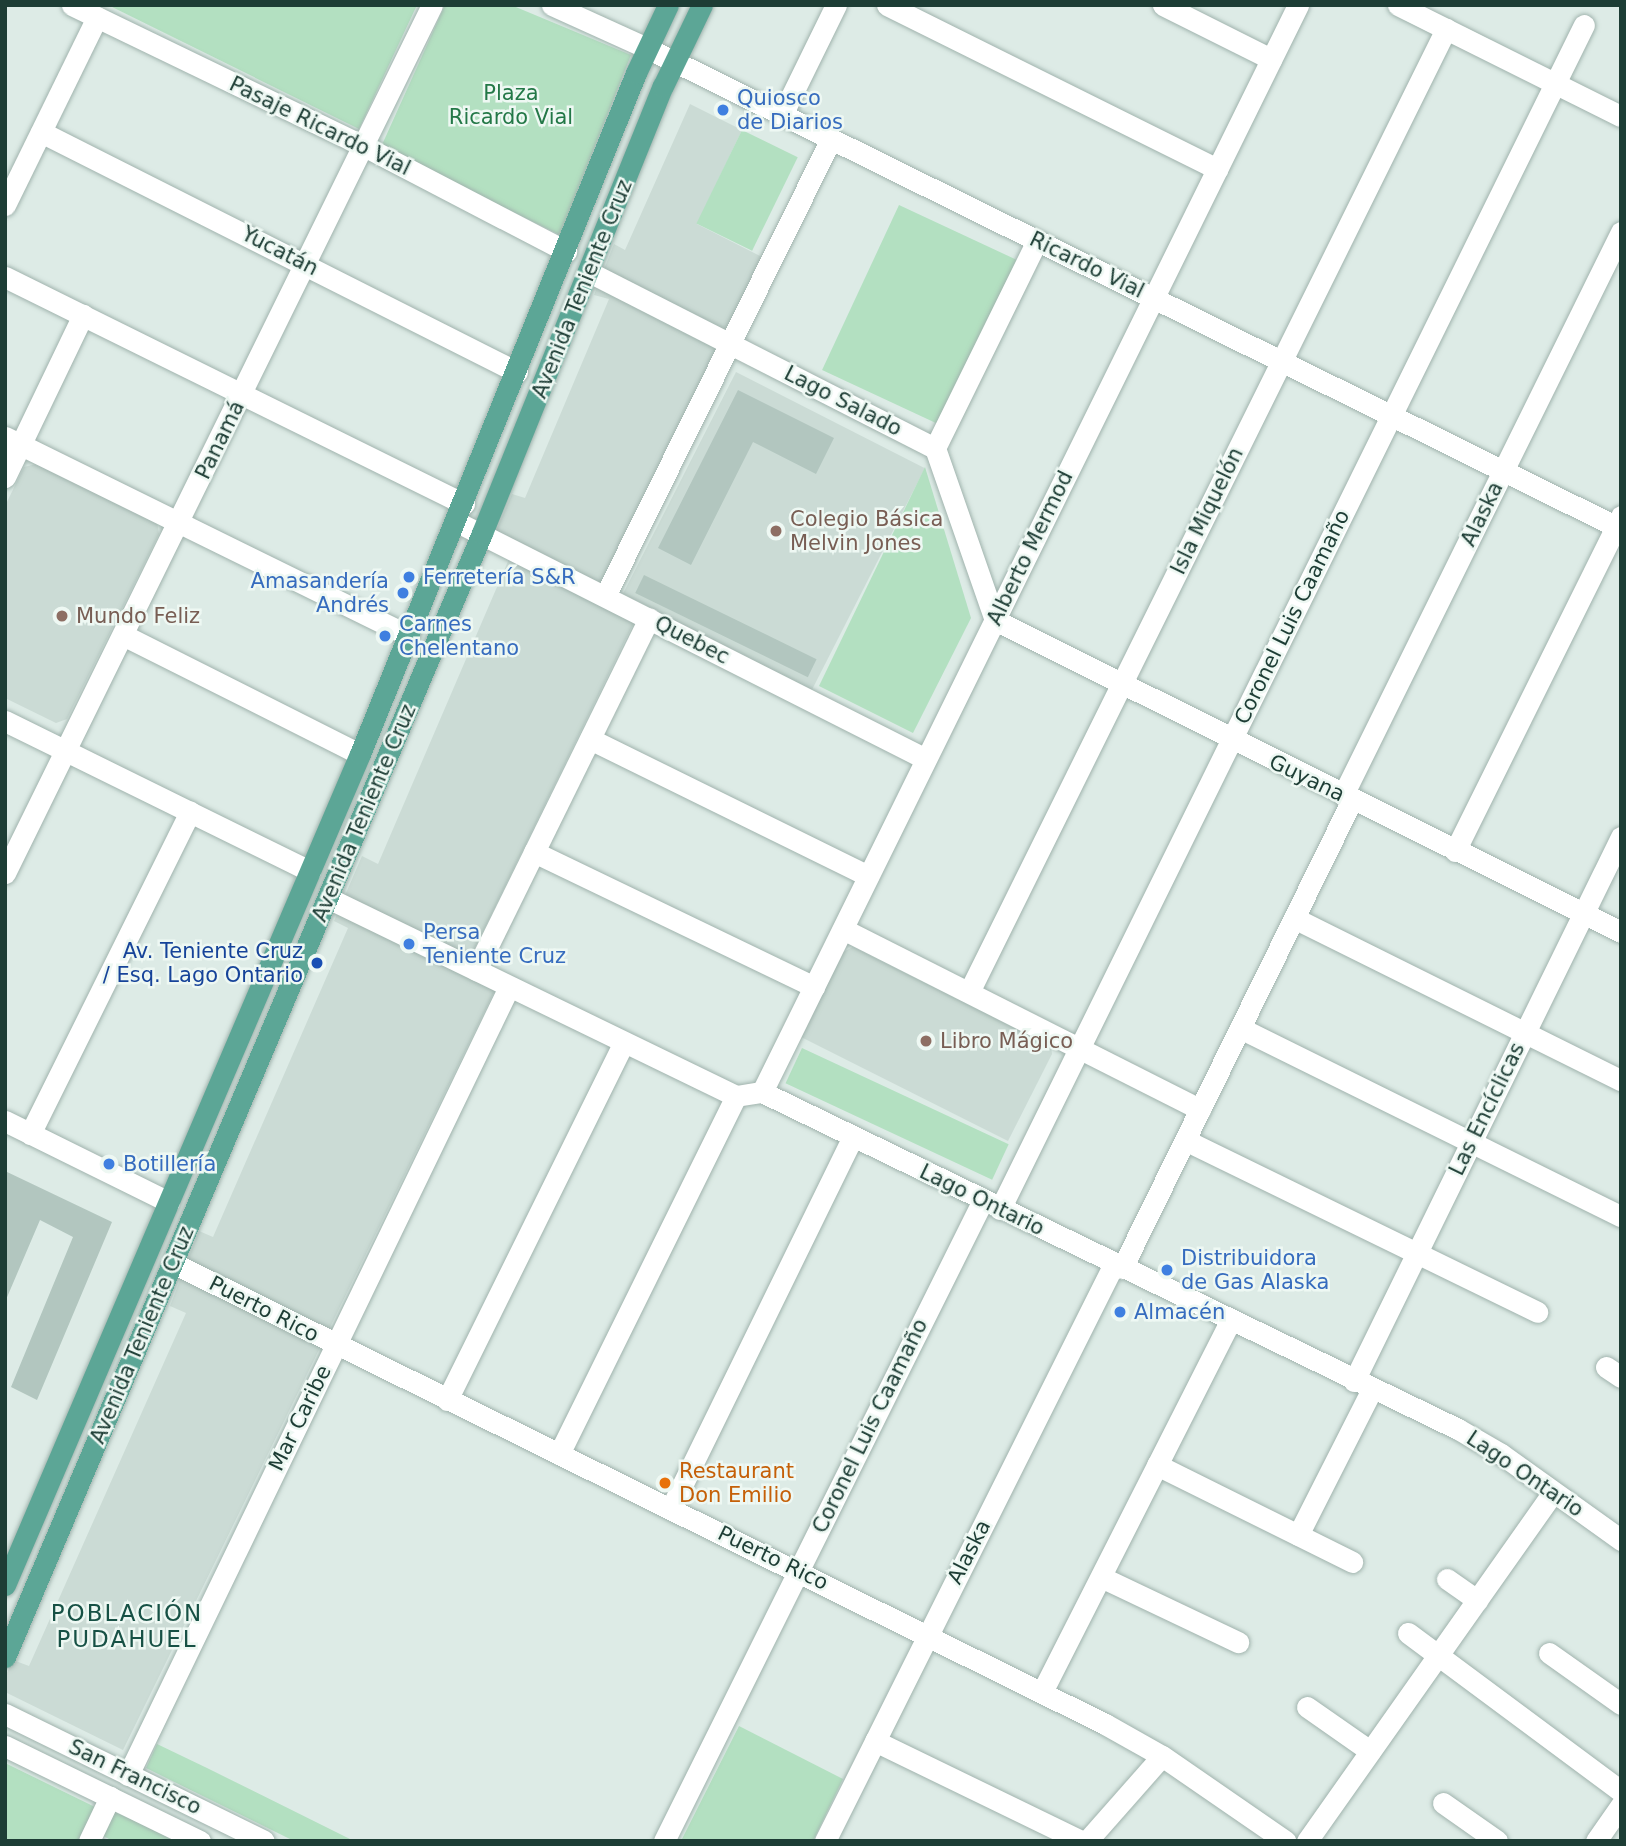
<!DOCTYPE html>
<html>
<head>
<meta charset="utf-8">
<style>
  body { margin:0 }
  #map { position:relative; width:1626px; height:1846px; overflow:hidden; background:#ddebe6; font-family:"DejaVu Sans",sans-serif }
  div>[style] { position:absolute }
  .built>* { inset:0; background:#cbdbd5; transform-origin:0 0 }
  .green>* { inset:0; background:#b3e0c1; transform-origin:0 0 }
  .building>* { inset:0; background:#b2c6bf; transform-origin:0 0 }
  .roads { filter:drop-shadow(0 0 2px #a0b3ad) drop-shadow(0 0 2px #a0b3ad) }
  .street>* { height:21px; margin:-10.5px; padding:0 10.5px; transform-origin:10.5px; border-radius:10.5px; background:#fff }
  .secondary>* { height:21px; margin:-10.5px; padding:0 10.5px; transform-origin:10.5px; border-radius:10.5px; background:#fff }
  .primary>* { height:21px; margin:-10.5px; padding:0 10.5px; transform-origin:10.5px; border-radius:10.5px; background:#5ca696 }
  .dots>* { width:19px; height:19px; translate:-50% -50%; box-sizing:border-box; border:4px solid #eef8f3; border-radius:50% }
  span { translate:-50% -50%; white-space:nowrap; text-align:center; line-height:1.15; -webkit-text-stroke:5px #eef8f3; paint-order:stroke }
  .park-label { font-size:21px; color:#237847 }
  .shop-label { font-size:21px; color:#366cbe }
  .left { translate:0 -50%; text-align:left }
  .right { translate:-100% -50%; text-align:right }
  .street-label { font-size:21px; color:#1d3d35 }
  .education-label { font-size:21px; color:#785e54 }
  .transit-label { font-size:21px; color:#164399 }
  .food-label { font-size:21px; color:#c56008 }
  .neighbourhood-label { font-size:23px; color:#175145; letter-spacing:2px }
  .frame { position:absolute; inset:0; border:7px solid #1d3d35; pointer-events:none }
</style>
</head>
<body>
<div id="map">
  <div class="built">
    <div style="clip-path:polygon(690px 104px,742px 130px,697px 224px,762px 257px,598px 595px,637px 616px,469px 960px,502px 976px,123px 1750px,5px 1692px,5px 1677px,13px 1660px,29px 1666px,186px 1313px,170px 1306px,199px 1231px,213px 1237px,348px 928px,334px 921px,362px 856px,378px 864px,509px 559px,488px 549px,512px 494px,525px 498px,609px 299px,594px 295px,614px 244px,625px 250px)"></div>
    <div style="left:736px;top:372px;width:212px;height:249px;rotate:27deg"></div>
    <div style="clip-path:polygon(40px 463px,157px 522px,159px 534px,67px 719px,56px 723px,5px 698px,5px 506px,24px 467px)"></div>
    <div style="clip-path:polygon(853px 947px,1051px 1046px,1052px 1054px,1008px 1141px,801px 1037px,841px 953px)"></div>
  </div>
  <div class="green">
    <div style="clip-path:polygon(108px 5px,417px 5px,359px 129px)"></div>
    <div style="clip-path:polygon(445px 5px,511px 5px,631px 55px,560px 235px,381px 147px)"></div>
    <div style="left:742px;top:130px;width:62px;height:104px;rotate:26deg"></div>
    <div style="left:899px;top:205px;width:135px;height:182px;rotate:25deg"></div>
    <div style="clip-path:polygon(925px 467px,971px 618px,913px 733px,819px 686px)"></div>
    <div style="left:802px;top:1048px;width:228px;height:39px;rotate:25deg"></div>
    <div style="clip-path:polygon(739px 1726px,843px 1779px,813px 1841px,681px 1841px)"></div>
    <div style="clip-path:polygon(157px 1744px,207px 1768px,354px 1841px,294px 1841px,146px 1768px)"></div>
    <div style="clip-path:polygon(5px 1763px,95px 1807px,78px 1841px,5px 1841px)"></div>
    <div style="clip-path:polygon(114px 1810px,178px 1841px,113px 1841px,101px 1835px)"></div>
  </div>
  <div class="building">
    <div style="clip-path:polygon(738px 390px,834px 438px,816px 474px,753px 442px,691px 565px,658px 548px)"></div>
    <div style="left:644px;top:575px;width:192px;height:20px;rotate:26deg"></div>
    <div style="clip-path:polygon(5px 1171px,112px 1222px,37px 1400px,11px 1387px,73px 1237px,40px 1220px,5px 1302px)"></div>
  </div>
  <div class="roads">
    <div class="street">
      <div style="left:72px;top:5px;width:324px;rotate:25.8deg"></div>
      <div style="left:364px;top:146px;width:228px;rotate:27.5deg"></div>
      <div style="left:887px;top:5px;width:369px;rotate:26.4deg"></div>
      <div style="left:1163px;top:5px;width:121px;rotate:26.6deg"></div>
      <div style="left:1398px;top:5px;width:249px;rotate:26.5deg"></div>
      <div style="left:782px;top:115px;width:123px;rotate:-63.9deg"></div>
      <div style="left:41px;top:132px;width:533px;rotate:26.76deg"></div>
      <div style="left:5px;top:205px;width:209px;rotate:-63.9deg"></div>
      <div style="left:589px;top:272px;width:388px;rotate:27deg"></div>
      <div style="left:935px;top:448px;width:182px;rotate:70.8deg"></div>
      <div style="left:995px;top:620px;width:699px;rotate:26.49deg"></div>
      <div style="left:5px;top:277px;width:512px;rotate:26.31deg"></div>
      <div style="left:5px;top:437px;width:450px;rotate:26.2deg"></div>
      <div style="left:935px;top:448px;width:231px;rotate:-63.8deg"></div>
      <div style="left:5px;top:477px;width:180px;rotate:-64.3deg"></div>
      <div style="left:457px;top:522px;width:525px;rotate:26.81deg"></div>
      <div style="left:605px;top:596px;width:510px;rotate:-63.69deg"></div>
      <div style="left:123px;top:635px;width:265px;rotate:26.7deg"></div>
      <div style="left:5px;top:721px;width:340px;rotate:26.2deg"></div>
      <div style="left:590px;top:739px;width:310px;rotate:26.2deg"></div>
      <div style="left:1343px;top:795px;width:628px;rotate:-63.72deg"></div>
      <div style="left:1455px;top:851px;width:374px;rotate:-63.6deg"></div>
      <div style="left:534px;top:852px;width:311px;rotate:25.7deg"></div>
      <div style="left:5px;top:873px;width:967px;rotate:-63.81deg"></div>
      <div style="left:328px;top:898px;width:454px;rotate:25.9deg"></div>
      <div style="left:736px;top:1096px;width:26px;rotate:-9deg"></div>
      <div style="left:762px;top:1092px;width:773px;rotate:25.84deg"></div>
      <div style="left:1458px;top:1429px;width:50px;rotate:30.2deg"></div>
      <div style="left:1501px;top:1454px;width:148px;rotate:35.6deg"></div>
      <div style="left:1294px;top:918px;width:365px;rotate:26.4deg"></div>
      <div style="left:843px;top:929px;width:400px;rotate:26.8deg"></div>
      <div style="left:476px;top:970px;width:392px;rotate:-63.8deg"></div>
      <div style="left:969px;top:992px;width:1075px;rotate:-63.65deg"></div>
      <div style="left:1240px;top:1028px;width:425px;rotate:26.3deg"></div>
      <div style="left:762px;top:1092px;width:1212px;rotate:-63.75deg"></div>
      <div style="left:5px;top:1121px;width:183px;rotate:26.3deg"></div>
      <div style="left:30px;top:1134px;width:360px;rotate:-63.6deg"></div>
      <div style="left:1185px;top:1140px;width:392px;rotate:26deg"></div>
      <div style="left:1000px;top:1209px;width:1320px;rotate:-63.75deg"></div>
      <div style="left:173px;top:1263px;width:1040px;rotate:26.32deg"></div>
      <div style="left:1105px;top:1724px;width:65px;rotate:29.3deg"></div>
      <div style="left:1162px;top:1756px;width:150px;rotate:34.6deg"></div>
      <div style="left:1122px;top:1268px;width:521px;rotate:-63.83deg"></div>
      <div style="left:1606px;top:1367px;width:18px;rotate:34deg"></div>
      <div style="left:1354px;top:1381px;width:606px;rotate:-63.86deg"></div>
      <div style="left:447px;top:1400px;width:399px;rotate:-63.7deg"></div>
      <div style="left:559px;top:1454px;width:399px;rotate:-63.7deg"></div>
      <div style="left:1157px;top:1465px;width:218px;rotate:26.4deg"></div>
      <div style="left:671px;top:1508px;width:414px;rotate:-63.9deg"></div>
      <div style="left:1298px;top:1535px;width:164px;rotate:-63.1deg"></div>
      <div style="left:1101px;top:1577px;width:152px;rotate:25.4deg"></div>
      <div style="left:1447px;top:1579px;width:37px;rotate:35deg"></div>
      <div style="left:1408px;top:1633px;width:265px;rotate:36.6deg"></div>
      <div style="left:1549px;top:1653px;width:88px;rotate:35.3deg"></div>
      <div style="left:1042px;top:1692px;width:416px;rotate:-63.1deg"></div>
      <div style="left:1307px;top:1707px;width:77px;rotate:34.9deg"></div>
      <div style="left:875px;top:1741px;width:229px;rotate:25.9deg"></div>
      <div style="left:128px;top:1775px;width:875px;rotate:-64.2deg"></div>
      <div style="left:1443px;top:1803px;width:66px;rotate:35.1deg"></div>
      <div style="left:89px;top:1841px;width:49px;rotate:-64.5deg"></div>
      <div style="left:664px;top:1841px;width:716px;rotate:-63.54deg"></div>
      <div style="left:825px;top:1841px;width:645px;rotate:-63.4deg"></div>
      <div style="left:1087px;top:1841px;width:113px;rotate:-48.6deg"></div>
      <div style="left:1307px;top:1841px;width:427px;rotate:-54.8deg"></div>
    </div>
    <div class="secondary">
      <div style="left:552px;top:5px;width:104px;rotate:24.4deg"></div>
      <div style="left:647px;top:48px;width:1086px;rotate:26.28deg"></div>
      <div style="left:5px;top:1714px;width:288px;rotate:26.1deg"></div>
      <div style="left:5px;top:1746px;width:217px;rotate:26deg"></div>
      <div style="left:1596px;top:1841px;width:44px;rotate:-55.2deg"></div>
    </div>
    <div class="primary">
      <div style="left:5px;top:1585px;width:904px;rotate:-66.87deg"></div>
      <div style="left:360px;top:754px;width:735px;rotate:-67.94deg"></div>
      <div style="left:636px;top:73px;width:75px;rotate:-64.8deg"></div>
      <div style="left:5px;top:1657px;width:1221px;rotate:-67deg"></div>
      <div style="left:482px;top:533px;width:482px;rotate:-68deg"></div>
      <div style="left:663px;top:86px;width:90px;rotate:-64.3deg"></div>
    </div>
  </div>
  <div class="dots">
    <div style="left:723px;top:110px;background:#3f7fe0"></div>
    <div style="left:776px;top:531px;background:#8d6e63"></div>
    <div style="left:409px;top:577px;background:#3f7fe0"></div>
    <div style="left:403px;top:593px;background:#3f7fe0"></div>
    <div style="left:62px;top:616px;background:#8d6e63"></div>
    <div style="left:385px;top:636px;background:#3f7fe0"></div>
    <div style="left:409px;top:944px;background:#3f7fe0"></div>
    <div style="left:317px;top:963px;background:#1a4fb4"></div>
    <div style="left:926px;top:1041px;background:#8d6e63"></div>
    <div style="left:109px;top:1164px;background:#3f7fe0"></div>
    <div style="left:1167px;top:1270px;background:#3f7fe0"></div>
    <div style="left:1120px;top:1312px;background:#3f7fe0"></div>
    <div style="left:665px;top:1483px;background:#e8710a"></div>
  </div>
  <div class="park-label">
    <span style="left:511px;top:105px">Plaza<br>Ricardo Vial</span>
  </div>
  <div class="shop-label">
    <span class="left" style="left:737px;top:110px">Quiosco<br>de Diarios</span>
    <span class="left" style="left:423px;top:577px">Ferretería S&amp;R</span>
    <span class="right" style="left:389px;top:593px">Amasandería<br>Andrés</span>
    <span class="left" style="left:399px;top:636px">Carnes<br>Chelentano</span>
    <span class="left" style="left:423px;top:944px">Persa<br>Teniente Cruz</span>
    <span class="left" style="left:123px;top:1164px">Botillería</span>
    <span class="left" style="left:1181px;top:1270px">Distribuidora<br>de Gas Alaska</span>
    <span class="left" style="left:1134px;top:1312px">Almacén</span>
  </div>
  <div class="street-label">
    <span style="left:320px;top:126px;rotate:26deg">Pasaje Ricardo Vial</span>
    <span style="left:280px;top:251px;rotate:27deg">Yucatán</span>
    <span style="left:1087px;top:265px;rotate:26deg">Ricardo Vial</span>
    <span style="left:582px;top:289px;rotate:-68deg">Avenida Teniente Cruz</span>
    <span style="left:843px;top:401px;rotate:27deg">Lago Salado</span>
    <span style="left:220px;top:440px;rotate:-64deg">Panamá</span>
    <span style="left:1207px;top:511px;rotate:-64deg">Isla Miquelón</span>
    <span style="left:1482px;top:514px;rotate:-64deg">Alaska</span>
    <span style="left:1030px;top:548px;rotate:-64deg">Alberto Mermod</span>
    <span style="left:1292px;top:617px;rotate:-64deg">Coronel Luis Caamaño</span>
    <span style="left:692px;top:640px;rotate:27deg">Quebec</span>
    <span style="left:1307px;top:778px;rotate:26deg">Guyana</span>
    <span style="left:364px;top:813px;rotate:-67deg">Avenida Teniente Cruz</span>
    <span style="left:1487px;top:1109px;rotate:-64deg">Las Encíclicas</span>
    <span style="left:982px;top:1200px;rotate:26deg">Lago Ontario</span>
    <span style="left:264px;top:1309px;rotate:27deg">Puerto Rico</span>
    <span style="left:142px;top:1335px;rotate:-67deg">Avenida Teniente Cruz</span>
    <span style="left:300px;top:1418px;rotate:-64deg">Mar Caribe</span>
    <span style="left:870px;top:1426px;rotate:-64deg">Coronel Luis Caamaño</span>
    <span style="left:1525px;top:1474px;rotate:34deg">Lago Ontario</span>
    <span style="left:969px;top:1552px;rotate:-63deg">Alaska</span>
    <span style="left:773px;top:1558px;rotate:26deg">Puerto Rico</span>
    <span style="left:135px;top:1777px;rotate:26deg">San Francisco</span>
  </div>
  <div class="education-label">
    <span class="left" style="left:790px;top:531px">Colegio Básica<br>Melvin Jones</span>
    <span class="left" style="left:76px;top:616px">Mundo Feliz</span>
    <span class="left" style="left:940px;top:1041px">Libro Mágico</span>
  </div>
  <div class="transit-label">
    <span class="right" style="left:303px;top:963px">Av. Teniente Cruz<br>/ Esq. Lago Ontario</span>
  </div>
  <div class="food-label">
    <span class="left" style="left:679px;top:1483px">Restaurant<br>Don Emilio</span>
  </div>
  <div class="neighbourhood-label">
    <span style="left:127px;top:1626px">POBLACIÓN<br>PUDAHUEL</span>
  </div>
  <div class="frame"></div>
</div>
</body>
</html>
